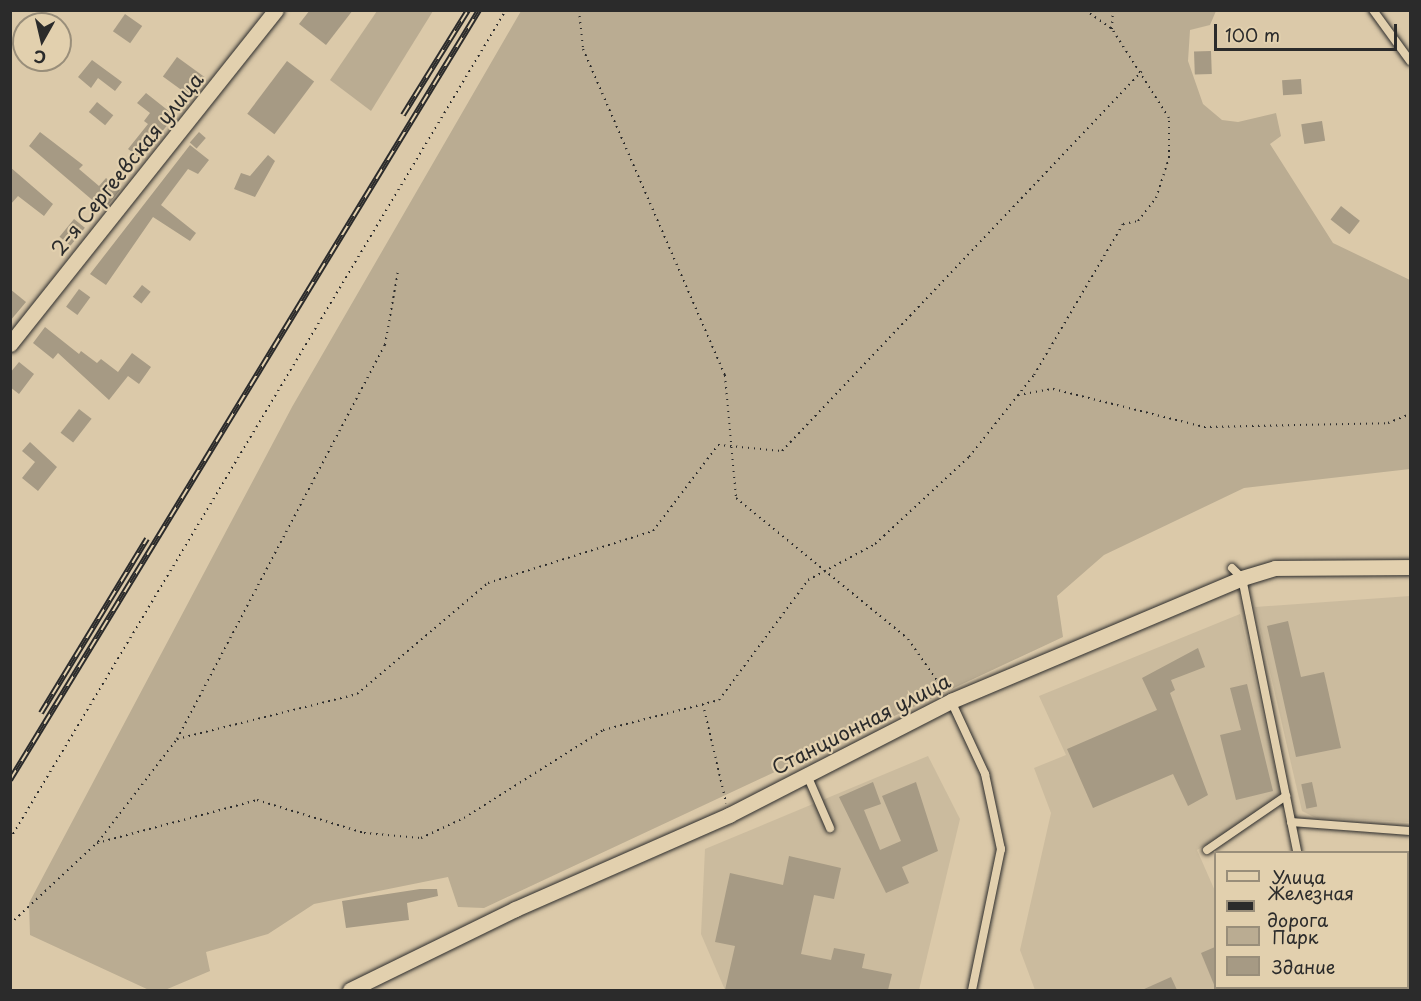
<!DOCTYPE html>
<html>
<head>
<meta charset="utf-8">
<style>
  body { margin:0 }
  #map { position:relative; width:1421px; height:1001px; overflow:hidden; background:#dbc9a9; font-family:"Playpen Sans",sans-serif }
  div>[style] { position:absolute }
  .built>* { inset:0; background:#cbbb9e }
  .green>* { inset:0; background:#baac92 }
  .building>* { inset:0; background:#a69a84; transform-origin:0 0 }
  .path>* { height:2px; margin-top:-1px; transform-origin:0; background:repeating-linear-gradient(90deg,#2b2b2b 0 1.5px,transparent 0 6px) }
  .roads { filter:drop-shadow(0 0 2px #2b2b2b) drop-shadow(0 0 2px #2b2b2b) }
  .service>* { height:8px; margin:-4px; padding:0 4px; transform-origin:4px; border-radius:4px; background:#e2d0ae }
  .minor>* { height:15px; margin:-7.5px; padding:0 7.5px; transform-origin:7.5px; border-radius:7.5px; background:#e2d0ae }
  .rail>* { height:6px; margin-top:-3px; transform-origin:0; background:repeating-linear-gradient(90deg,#e2d0ae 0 11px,#2b2b2b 0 22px); box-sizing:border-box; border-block:2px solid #2b2b2b }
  span { translate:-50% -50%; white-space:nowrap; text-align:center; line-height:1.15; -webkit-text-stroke:4.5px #e2d0ae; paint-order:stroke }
  .street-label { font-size:20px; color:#2b2b2b }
  .frame { position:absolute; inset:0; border:12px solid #2b2b2b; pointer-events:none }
  .legend { position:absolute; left:1214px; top:851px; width:195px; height:138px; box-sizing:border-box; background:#e2d0ae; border:2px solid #998e7a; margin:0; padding:8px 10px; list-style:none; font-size:18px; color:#2b2b2b }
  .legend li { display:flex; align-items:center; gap:12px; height:30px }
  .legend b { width:30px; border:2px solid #998e7a }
  .north { position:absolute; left:12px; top:12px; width:60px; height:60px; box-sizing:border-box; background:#e2d0ae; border:2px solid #998e7a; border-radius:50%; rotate:188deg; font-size:16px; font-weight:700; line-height:24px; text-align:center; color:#2b2b2b }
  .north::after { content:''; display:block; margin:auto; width:21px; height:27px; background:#2b2b2b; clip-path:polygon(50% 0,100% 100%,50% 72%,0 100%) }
  .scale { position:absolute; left:1214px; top:24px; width:183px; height:27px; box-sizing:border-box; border:3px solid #2b2b2b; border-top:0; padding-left:8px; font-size:18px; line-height:21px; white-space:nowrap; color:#2b2b2b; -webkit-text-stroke:4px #e2d0ae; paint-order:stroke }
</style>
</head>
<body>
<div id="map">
  <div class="built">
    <div style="clip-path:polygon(1410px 596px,1410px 822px,1316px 818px,1302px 811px,1255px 607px)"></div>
    <div style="clip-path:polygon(1240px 614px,1280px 790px,1273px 804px,1197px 850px,1215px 891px,1216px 988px,1408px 988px,1410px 946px,1410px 990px,1035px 990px,1020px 950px,1051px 813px,1034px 768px,1066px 755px,1039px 696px)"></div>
    <div style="clip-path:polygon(928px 756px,960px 819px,919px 990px,725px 990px,701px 934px,705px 849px)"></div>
  </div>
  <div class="green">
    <div style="clip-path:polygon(377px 11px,433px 11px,371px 111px,330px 80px)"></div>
    <div style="clip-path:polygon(521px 11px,1216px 11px,1210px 25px,1190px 30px,1188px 61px,1203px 104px,1222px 120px,1238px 122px,1276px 113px,1281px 136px,1270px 144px,1333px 243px,1410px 280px,1410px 469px,1244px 488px,1104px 555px,1057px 596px,1063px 637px,484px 908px,458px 907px,448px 877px,314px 904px,268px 934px,206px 952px,210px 971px,165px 990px,149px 990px,30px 935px,29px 903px,292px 407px)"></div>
  </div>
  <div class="building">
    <div style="clip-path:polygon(310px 10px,353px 10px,326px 45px,299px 24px)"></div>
    <div style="left:125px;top:14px;width:21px;height:21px;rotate:35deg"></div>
    <div style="left:1211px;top:51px;width:23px;height:17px;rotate:88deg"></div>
    <div style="left:177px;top:57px;width:34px;height:24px;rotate:36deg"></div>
    <div style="clip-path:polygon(92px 60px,122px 82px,115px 91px,98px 78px,91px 88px,78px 77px)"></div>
    <div style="left:287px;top:61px;width:34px;height:66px;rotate:37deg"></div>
    <div style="left:1301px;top:79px;width:15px;height:19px;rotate:86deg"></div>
    <div style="clip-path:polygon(146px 93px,175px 116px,140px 158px,128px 149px,148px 124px,144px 121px,150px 113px,137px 103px)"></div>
    <div style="left:97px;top:102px;width:21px;height:13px;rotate:39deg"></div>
    <div style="left:1322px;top:121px;width:20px;height:21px;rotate:81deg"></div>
    <div style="clip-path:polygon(40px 132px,83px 165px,79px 169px,99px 186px,106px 178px,120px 190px,104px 210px,29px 146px)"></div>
    <div style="left:199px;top:132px;width:9px;height:14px;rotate:41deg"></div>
    <div style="clip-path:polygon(190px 145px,209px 160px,198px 174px,188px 169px,161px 205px,196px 233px,190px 241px,153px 217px,106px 285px,90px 274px)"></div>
    <div style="clip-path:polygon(268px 155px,275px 161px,255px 197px,234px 189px,241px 173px,250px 176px)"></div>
    <div style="clip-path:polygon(10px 167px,53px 204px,44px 216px,18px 196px,10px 205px)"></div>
    <div style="left:1341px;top:206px;width:24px;height:17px;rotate:38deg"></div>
    <div style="left:74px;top:219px;width:14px;height:23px;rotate:39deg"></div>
    <div style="left:142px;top:285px;width:11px;height:15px;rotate:38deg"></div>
    <div style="clip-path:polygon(10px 289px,26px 302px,10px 321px)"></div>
    <div style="left:79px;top:289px;width:14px;height:22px;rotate:36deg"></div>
    <div style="clip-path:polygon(45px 327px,79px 354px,81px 351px,97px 363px,101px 359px,118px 372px,132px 353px,151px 367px,139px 384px,128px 376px,109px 400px,58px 353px,53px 359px,33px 343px)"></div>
    <div style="clip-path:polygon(19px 362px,34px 374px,19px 394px,10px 387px,10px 373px)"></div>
    <div style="left:79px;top:409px;width:16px;height:30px;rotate:38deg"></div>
    <div style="clip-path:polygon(30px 442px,57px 467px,38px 491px,22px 478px,35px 462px,22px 451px)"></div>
    <div style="clip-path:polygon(1288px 621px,1301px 677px,1324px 672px,1341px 748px,1296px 757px,1267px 626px)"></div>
    <div style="clip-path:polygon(1198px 648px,1205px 667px,1171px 680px,1175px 690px,1170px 693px,1208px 795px,1188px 806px,1173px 774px,1093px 808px,1067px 749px,1157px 710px,1142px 678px)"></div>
    <div style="clip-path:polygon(1247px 684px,1273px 791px,1236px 800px,1220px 735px,1241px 730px,1230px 688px)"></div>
    <div style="clip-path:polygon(873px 782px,881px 804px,864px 810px,880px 850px,901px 841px,882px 796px,916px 782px,938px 851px,902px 867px,909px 883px,886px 893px,839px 797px)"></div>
    <div style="left:1312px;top:782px;width:25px;height:11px;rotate:78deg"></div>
    <div style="clip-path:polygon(789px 856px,841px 868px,834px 899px,814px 895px,801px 954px,831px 960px,834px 948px,865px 954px,862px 968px,892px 974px,888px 990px,725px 990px,735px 946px,715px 942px,730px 873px,783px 885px)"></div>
    <div style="clip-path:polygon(420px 889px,437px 889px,438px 896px,407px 903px,409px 920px,346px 928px,342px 901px)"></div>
    <div style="clip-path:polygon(1215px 947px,1215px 987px,1201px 953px)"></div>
    <div style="clip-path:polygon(1171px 977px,1177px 990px,1142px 990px)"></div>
  </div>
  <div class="path">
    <div style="left:579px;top:10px;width:39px;rotate:84deg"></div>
    <div style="left:583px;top:49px;width:356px;rotate:66.5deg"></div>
    <div style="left:725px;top:375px;width:123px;rotate:84.9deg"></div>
    <div style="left:736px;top:498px;width:222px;rotate:39.3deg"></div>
    <div style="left:908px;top:639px;width:61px;rotate:55deg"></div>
    <div style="left:1085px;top:10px;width:33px;rotate:35deg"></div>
    <div style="left:1018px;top:395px;width:36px;rotate:-10deg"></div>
    <div style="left:1053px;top:389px;width:156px;rotate:14.1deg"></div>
    <div style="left:1204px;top:427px;width:184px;rotate:-1.2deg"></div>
    <div style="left:1388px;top:423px;width:24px;rotate:-22deg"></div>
    <div style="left:703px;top:704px;width:102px;rotate:76.9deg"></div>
    <div style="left:177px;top:739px;width:446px;rotate:-62.2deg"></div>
    <div style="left:385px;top:345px;width:75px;rotate:-80deg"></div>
    <div style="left:10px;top:839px;width:966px;rotate:-59.11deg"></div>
    <div style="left:98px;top:842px;width:130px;rotate:-52.5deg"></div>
    <div style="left:177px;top:739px;width:186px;rotate:-14deg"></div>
    <div style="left:357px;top:694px;width:172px;rotate:-40.3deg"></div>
    <div style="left:488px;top:583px;width:173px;rotate:-17.5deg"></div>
    <div style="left:653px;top:531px;width:108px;rotate:-52.9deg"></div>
    <div style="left:718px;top:445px;width:64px;rotate:5.4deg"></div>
    <div style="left:782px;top:451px;width:523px;rotate:-46.55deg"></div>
    <div style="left:10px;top:924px;width:119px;rotate:-43deg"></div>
    <div style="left:97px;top:843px;width:166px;rotate:-15deg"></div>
    <div style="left:257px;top:800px;width:112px;rotate:17.1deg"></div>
    <div style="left:364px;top:833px;width:57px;rotate:5deg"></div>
    <div style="left:421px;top:838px;width:47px;rotate:-24.9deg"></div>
    <div style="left:464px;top:818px;width:165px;rotate:-32.3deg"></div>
    <div style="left:603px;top:730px;width:120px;rotate:-14.5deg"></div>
    <div style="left:719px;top:700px;width:149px;rotate:-53.4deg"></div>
    <div style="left:808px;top:580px;width:76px;rotate:-28.2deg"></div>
    <div style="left:875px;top:544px;width:128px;rotate:-42.8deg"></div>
    <div style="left:969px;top:457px;width:105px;rotate:-51.6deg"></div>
    <div style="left:1034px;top:375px;width:175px;rotate:-59.5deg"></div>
    <div style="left:1123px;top:224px;width:15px;rotate:-11deg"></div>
    <div style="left:1138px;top:221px;width:29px;rotate:-52deg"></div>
    <div style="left:1156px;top:198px;width:42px;rotate:-72deg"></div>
    <div style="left:1169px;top:158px;width:40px;rotate:-90deg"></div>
    <div style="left:1169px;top:118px;width:106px;rotate:-122.6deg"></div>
    <div style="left:1112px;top:29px;width:19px;rotate:-87deg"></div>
  </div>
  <div class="roads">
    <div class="service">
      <div style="left:1373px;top:10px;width:63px;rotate:54deg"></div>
      <div style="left:1232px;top:568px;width:14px;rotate:45deg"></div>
      <div style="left:1242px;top:578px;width:279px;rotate:78.6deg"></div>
      <div style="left:951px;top:701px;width:81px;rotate:65deg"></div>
      <div style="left:985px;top:774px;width:77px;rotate:78deg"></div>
      <div style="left:1001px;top:849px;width:144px;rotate:101.6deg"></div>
      <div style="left:807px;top:775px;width:58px;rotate:66.5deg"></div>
      <div style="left:1291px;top:822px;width:119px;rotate:4.3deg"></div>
      <div style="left:1207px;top:850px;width:96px;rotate:-34.4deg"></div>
    </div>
    <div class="minor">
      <div style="left:10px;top:344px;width:427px;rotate:-51.5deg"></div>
      <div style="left:350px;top:990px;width:184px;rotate:-26.1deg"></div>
      <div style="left:515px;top:909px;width:234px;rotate:-23.7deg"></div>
      <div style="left:729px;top:815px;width:250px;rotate:-27.2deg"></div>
      <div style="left:951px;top:701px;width:316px;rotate:-22.9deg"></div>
      <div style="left:1242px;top:578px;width:34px;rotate:-17deg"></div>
      <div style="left:1275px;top:568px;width:135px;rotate:-0.4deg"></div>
    </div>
  </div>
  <div class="rail">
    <div style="left:403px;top:115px;width:123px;rotate:-58.2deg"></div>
    <div style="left:41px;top:713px;width:204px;rotate:-58.7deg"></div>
    <div style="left:10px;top:780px;width:902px;rotate:-58.65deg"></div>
  </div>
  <div class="street-label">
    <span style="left:127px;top:164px;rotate:-51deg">2-я Сергеевская улица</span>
    <span style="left:861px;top:724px;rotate:-27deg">Станционная улица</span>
  </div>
  <div class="frame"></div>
  <ul class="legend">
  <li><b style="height:8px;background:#e2d0ae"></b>Улица</li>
  <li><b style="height:8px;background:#2b2b2b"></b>Железная дорога</li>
  <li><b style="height:16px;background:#baac92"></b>Парк</li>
  <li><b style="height:16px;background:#a69a84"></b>Здание</li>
  </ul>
  <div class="north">С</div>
  <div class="scale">100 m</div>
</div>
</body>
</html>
